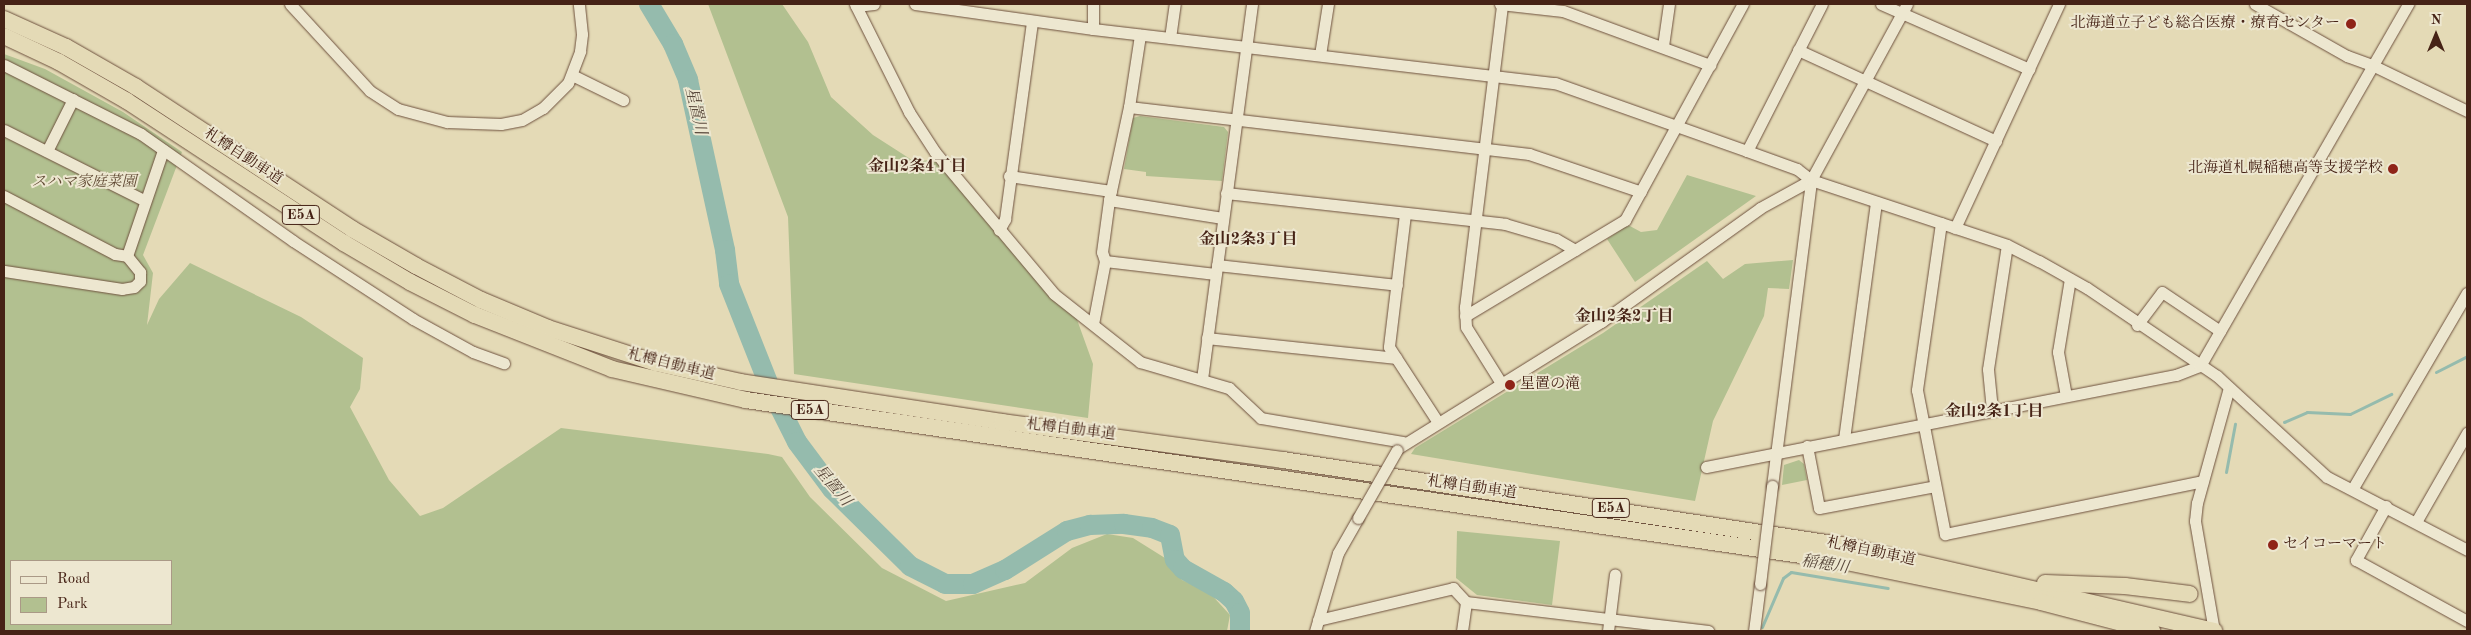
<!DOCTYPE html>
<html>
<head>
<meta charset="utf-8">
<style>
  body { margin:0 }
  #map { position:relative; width:2471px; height:635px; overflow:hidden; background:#e4dab6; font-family:"Old Standard TT","Noto Serif JP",serif }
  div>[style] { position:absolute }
  .green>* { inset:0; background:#b2c090 }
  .stream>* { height:3px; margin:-1.5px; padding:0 1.5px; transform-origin:1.5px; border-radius:1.5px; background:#95bbad }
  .river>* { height:20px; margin:-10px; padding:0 10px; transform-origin:10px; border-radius:10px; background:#95bbad }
  .roads { filter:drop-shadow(0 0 1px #6e513e) drop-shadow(0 0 1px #6e513e) }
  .minor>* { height:11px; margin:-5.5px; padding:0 5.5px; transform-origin:5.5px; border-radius:5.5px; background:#ede7d0 }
  .highway>* { height:16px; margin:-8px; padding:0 8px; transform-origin:8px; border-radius:8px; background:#e4dab6 }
  .bridges { filter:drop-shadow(0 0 1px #6e513e) drop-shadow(0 0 1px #6e513e) }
  .minor-bridge>* { height:11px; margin:-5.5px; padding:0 5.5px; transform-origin:5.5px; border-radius:5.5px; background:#ede7d0 }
  .dots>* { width:14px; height:14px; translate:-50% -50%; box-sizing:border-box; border:2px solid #ede7d0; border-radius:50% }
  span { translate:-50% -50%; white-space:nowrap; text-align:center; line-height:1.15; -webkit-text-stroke:4px #ede7d0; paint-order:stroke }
  .shield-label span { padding:1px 4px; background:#ede7d0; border:1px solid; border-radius:4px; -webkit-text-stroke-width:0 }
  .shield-label { font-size:14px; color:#462316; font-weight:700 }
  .poi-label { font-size:15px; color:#462316 }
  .right { translate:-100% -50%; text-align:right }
  .left { translate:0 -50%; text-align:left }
  .street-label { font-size:15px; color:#462316 }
  .park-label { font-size:15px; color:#614a34; font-style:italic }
  .water-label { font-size:16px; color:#5a493c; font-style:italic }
  .neighbourhood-label { font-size:16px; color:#462316; font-weight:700 }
  .frame { position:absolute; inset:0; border:5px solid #462316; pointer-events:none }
  .legend { position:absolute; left:10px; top:560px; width:162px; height:65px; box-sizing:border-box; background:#ede7d0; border:1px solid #aa9986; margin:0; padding:6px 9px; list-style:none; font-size:15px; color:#462316 }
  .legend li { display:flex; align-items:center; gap:10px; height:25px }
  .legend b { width:25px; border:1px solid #aa9986 }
  .north { position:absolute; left:2411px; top:10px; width:50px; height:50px; -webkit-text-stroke:4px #ede7d0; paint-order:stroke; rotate:0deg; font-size:14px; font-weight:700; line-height:20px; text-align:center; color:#462316 }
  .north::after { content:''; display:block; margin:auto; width:18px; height:22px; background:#462316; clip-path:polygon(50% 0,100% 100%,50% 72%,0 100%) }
</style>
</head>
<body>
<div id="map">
  <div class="green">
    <div style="clip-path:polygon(708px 4px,782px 4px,808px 42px,831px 97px,873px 135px,915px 162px,936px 159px,1075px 314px,1093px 364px,1088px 418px,794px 374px,788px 217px)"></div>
    <div style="clip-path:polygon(evenodd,4px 54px,45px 69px,123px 112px,182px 152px,143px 255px,153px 273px,147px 325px,159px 299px,190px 263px,301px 317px,363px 358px,360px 389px,350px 407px,389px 480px,420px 516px,443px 508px,561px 428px,768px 454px,782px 457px,810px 497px,882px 568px,946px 601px,1025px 583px,1072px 548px,1107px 534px,1133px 538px,1165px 558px,1182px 580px,1209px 592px,1230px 615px,1227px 631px,4px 631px,4px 54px,11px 561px,171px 561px,171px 624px,11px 624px,11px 561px)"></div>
    <div style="clip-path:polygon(1140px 116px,1224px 127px,1228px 132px,1222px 181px,1146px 176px,1146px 172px,1124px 169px,1133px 118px)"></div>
    <div style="clip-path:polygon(1687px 175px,1756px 196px,1635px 282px,1607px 239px,1628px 225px,1641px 232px,1657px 230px)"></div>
    <div style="clip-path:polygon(1793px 260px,1789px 289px,1768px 288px,1764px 316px,1713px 421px,1695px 501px,1411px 454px,1415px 448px,1603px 333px,1707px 261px,1723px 279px,1745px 264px)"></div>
    <div style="clip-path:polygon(1799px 460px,1804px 464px,1807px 480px,1782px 485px,1784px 465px)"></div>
    <div style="clip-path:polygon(1457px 531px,1560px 541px,1552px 605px,1477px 595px,1456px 578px)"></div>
  </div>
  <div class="stream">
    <div style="left:2436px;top:372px;width:35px;rotate:-27deg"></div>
    <div style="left:2284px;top:422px;width:25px;rotate:-23deg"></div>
    <div style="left:2307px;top:412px;width:43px;rotate:2.7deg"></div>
    <div style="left:2350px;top:414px;width:46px;rotate:-26deg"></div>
    <div style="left:2226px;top:472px;width:49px;rotate:-79.4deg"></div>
    <div style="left:1762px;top:627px;width:53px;rotate:-66.8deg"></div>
    <div style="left:1783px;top:578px;width:10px;rotate:-37deg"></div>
    <div style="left:1791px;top:572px;width:98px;rotate:9.4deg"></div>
  </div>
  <div class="river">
    <div style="left:649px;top:4px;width:47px;rotate:59deg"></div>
    <div style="left:673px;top:44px;width:39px;rotate:67deg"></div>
    <div style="left:688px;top:80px;width:174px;rotate:77.7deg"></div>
    <div style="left:725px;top:250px;width:34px;rotate:83deg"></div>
    <div style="left:729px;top:284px;width:114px;rotate:68.4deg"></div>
    <div style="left:771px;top:390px;width:58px;rotate:63.4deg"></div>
    <div style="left:797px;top:442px;width:59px;rotate:53.3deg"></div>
    <div style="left:832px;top:489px;width:110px;rotate:44.6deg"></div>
    <div style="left:910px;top:566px;width:39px;rotate:27deg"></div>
    <div style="left:945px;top:584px;width:28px"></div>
    <div style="left:973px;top:584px;width:35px;rotate:-24deg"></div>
    <div style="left:1005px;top:570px;width:73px;rotate:-32.2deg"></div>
    <div style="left:1067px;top:531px;width:24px;rotate:-15deg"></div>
    <div style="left:1090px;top:525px;width:34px;rotate:-2deg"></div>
    <div style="left:1124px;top:524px;width:28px;rotate:8deg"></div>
    <div style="left:1152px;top:528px;width:19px;rotate:21deg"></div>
    <div style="left:1170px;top:535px;width:25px;rotate:79deg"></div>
    <div style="left:1175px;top:560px;width:12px;rotate:48deg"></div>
    <div style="left:1183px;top:569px;width:47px;rotate:29.3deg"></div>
    <div style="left:1224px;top:592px;width:13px;rotate:42deg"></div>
    <div style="left:1234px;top:601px;width:13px;rotate:63deg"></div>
    <div style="left:1240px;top:613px;width:18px;rotate:90deg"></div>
  </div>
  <div class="roads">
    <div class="minor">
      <div style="left:290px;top:4px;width:118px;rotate:47.4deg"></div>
      <div style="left:370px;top:91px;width:33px;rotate:33deg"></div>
      <div style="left:398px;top:109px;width:51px;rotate:14.9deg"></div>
      <div style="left:447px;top:122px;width:54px;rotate:2.1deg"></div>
      <div style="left:501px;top:124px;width:21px;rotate:-11deg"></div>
      <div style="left:522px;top:120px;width:24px;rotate:-30deg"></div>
      <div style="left:543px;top:108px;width:35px;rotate:-45deg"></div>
      <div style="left:568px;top:83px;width:34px;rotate:-69deg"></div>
      <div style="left:580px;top:51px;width:17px;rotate:-83deg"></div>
      <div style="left:582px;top:34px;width:30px;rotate:-96deg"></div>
      <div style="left:855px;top:4px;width:121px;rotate:63.4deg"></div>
      <div style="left:909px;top:112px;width:48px;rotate:57deg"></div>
      <div style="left:935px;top:152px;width:185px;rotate:50deg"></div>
      <div style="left:1054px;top:294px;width:110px;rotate:38.3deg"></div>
      <div style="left:1140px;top:362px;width:93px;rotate:16.3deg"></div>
      <div style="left:1229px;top:388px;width:44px;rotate:43.2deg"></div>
      <div style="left:1261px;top:418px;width:144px;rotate:9.6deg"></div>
      <div style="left:915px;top:4px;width:180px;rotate:8deg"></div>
      <div style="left:1093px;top:29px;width:465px;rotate:6.7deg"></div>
      <div style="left:1555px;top:83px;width:204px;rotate:19.5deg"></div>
      <div style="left:1747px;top:151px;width:53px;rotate:19.8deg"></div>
      <div style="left:1797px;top:169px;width:18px;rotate:38deg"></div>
      <div style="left:1811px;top:180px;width:206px;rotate:18.3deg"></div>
      <div style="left:2007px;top:245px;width:36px;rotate:27deg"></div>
      <div style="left:2039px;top:261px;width:55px;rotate:29.4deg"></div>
      <div style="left:2087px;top:288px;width:157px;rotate:34.1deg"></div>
      <div style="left:2217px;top:376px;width:149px;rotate:42.6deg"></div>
      <div style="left:2327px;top:477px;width:158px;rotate:27.5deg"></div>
      <div style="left:1500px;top:4px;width:63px;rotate:6.3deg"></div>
      <div style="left:1563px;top:11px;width:157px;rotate:20.2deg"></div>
      <div style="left:1881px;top:4px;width:162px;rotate:23.7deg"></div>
      <div style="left:2255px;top:4px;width:106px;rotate:29.5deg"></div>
      <div style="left:2347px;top:56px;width:27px;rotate:20deg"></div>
      <div style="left:2372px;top:65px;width:106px;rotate:25.8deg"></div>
      <div style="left:856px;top:6px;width:18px;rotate:-6deg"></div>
      <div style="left:1093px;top:29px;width:25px;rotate:-90deg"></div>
      <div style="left:1170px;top:38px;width:34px;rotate:-82deg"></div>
      <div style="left:1663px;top:46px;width:42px;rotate:-81.9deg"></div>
      <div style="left:1798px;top:50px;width:218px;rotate:24.7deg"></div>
      <div style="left:1320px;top:55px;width:52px;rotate:-81.1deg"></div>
      <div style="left:4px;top:65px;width:153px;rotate:26.7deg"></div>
      <div style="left:141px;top:134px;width:186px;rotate:35.1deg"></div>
      <div style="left:293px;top:241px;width:143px;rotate:33deg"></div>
      <div style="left:413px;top:319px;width:68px;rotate:28.8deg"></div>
      <div style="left:473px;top:352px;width:33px;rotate:20deg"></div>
      <div style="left:572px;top:75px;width:57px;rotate:26.1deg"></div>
      <div style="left:1129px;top:107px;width:403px;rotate:6.7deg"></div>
      <div style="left:1529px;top:154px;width:118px;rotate:18.7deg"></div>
      <div style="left:4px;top:130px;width:157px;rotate:26.6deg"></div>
      <div style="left:47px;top:151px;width:58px;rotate:-63.4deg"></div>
      <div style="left:1747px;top:151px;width:165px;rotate:-63deg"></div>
      <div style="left:1009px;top:176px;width:103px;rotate:8.4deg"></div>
      <div style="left:1226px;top:193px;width:281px;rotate:6.3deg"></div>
      <div style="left:1505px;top:224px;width:53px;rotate:16.4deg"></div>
      <div style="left:1556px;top:239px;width:22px;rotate:30deg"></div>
      <div style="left:4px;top:196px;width:125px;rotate:27.6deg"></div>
      <div style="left:115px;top:254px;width:12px;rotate:9deg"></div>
      <div style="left:127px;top:256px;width:21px;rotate:51deg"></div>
      <div style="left:140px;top:272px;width:9px;rotate:90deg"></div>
      <div style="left:140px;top:281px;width:8px;rotate:135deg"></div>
      <div style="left:134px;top:287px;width:12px;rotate:171deg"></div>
      <div style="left:122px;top:289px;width:119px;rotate:-171.3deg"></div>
      <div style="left:1109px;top:200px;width:115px;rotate:9deg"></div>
      <div style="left:1405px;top:214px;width:134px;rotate:96.9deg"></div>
      <div style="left:1389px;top:347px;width:88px;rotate:57deg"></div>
      <div style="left:1941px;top:223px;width:169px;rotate:98.2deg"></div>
      <div style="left:1917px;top:390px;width:147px;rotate:79deg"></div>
      <div style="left:1945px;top:534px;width:263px;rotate:-11.6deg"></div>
      <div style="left:1955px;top:228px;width:247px;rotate:-65.1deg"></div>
      <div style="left:999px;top:230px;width:13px;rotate:-61deg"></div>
      <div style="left:1005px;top:219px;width:200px;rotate:-82.2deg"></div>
      <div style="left:127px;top:256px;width:112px;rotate:-71.2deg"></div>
      <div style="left:1105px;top:261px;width:111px;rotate:6.7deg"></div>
      <div style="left:1217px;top:265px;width:181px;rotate:6.3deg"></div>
      <div style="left:1465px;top:316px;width:187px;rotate:-31deg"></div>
      <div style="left:1625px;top:220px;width:246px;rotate:-61.4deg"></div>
      <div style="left:1093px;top:324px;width:64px;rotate:-79.2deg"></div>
      <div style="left:1105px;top:261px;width:9px;rotate:-108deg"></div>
      <div style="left:1102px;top:252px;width:52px;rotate:-82.3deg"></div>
      <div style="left:1109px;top:200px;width:95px;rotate:-77.9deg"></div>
      <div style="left:1129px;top:107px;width:73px;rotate:-81.3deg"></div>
      <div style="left:2137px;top:325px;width:41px;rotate:-52.9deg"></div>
      <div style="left:2162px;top:292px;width:70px;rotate:33.9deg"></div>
      <div style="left:1207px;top:338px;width:190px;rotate:6deg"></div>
      <div style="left:1202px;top:379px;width:378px;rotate:-82.4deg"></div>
      <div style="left:1501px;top:383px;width:66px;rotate:-122deg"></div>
      <div style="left:1466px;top:327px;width:20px;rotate:-93deg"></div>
      <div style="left:1465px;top:307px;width:305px;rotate:-83deg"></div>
      <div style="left:2066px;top:396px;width:45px;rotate:-100.3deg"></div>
      <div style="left:2058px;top:352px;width:74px;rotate:-80.7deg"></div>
      <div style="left:1992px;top:410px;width:41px;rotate:-95.6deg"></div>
      <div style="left:1988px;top:369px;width:125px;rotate:-81.3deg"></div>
      <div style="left:1844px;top:439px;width:239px;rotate:-82.3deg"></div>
      <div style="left:1807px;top:446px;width:63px;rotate:79deg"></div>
      <div style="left:1819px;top:508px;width:118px;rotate:-10.7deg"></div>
      <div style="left:1400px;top:447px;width:237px;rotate:-31.9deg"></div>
      <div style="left:1601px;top:322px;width:196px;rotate:-35.6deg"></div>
      <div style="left:1760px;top:208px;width:58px;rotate:-28.8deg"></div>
      <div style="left:1706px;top:467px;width:479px;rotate:-11.1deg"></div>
      <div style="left:2176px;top:375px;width:26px;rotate:-21deg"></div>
      <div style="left:2200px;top:366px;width:418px;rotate:-60.1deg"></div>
      <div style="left:1772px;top:486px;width:308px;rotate:-82.7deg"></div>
      <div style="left:1811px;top:180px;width:200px;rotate:-61.4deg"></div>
      <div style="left:2353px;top:488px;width:226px;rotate:-59.7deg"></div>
      <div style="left:2386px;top:506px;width:62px;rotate:119.1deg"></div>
      <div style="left:2356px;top:560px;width:127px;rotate:28.8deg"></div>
      <div style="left:2416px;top:522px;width:103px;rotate:-60.2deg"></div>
      <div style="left:1318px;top:620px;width:139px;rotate:-13.3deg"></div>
      <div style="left:1453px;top:588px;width:19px;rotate:47deg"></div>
      <div style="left:1466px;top:602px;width:244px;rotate:6.8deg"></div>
      <div style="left:1315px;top:631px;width:81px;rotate:-73.6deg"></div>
      <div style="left:1338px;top:553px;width:40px;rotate:-60.3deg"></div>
      <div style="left:1462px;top:631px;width:29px;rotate:-82deg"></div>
      <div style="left:1608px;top:631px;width:57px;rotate:-83deg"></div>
      <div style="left:1754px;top:631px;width:47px;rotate:-82.7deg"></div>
      <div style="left:2214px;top:631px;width:112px;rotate:-99.8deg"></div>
      <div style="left:2195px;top:521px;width:18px;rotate:-84deg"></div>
      <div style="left:2197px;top:503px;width:119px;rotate:-74.5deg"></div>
    </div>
    <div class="highway">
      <div style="left:4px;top:19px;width:68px;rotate:24.3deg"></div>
      <div style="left:66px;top:47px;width:81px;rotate:29.7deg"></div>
      <div style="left:136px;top:87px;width:258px;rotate:33.3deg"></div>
      <div style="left:352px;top:229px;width:74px;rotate:30deg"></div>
      <div style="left:416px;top:266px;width:73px;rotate:27.6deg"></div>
      <div style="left:481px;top:300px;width:73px;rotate:22.7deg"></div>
      <div style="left:548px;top:328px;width:114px;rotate:18deg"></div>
      <div style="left:656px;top:363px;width:87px;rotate:12.6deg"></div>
      <div style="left:741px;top:382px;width:264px;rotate:8.7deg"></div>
      <div style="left:1002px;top:422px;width:284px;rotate:7.7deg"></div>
      <div style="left:1283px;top:460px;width:570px;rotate:8.68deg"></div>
      <div style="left:1846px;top:546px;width:378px;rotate:13deg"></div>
      <div style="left:4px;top:36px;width:61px;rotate:25.3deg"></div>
      <div style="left:59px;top:62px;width:78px;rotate:29.8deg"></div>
      <div style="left:127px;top:101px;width:259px;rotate:33.2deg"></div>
      <div style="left:344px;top:243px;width:77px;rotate:30.6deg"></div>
      <div style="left:410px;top:282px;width:73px;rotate:26.9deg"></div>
      <div style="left:475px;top:315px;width:147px;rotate:21.5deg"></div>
      <div style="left:612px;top:369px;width:138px;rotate:13deg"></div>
      <div style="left:746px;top:400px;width:1108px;rotate:8.36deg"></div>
      <div style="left:1842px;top:561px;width:203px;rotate:11.6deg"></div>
      <div style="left:2041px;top:602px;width:115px;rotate:14.6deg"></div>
      <div style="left:2045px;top:583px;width:80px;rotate:2.1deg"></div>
      <div style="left:2125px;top:586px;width:65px;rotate:7deg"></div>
    </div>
  </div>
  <div class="bridges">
    <div class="minor-bridge">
      <div style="left:1358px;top:518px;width:78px;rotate:-60.2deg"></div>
      <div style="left:1760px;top:584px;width:99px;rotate:-83deg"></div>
    </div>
  </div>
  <div class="dots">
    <div style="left:2351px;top:24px;background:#8f2418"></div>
    <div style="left:2393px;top:169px;background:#8f2418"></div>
    <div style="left:1510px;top:385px;background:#8f2418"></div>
    <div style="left:2273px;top:545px;background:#8f2418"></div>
  </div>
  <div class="shield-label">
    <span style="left:301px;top:215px">E5A</span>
    <span style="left:810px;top:410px">E5A</span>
    <span style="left:1611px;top:508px">E5A</span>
  </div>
  <div class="poi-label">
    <span class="right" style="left:2340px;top:24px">北海道立子ども総合医療・療育センター</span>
    <span class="right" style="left:2383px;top:169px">北海道札幌稲穂高等支援学校</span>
    <span class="left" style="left:1520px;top:385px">星置の滝</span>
    <span class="left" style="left:2283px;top:545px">セイコーマート</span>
  </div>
  <div class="street-label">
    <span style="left:243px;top:157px;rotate:33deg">札樽自動車道</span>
    <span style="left:671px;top:365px;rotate:14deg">札樽自動車道</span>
    <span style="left:1071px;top:430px;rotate:7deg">札樽自動車道</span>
    <span style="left:1472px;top:488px;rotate:8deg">札樽自動車道</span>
    <span style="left:1871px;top:552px;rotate:12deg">札樽自動車道</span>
  </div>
  <div class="park-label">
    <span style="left:84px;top:183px">スハマ家庭菜園</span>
  </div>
  <div class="water-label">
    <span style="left:695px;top:111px;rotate:77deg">星置川</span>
    <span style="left:832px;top:486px;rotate:50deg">星置川</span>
    <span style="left:1825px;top:565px;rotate:9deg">稲穂川</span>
  </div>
  <div class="neighbourhood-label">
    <span style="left:917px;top:167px">金山2条4丁目</span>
    <span style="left:1248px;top:240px">金山2条3丁目</span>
    <span style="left:1624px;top:317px">金山2条2丁目</span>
    <span style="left:1994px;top:412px">金山2条1丁目</span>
  </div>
  <div class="frame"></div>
  <ul class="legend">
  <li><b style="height:6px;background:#ede7d0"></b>Road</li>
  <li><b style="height:14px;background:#b2c090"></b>Park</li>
  </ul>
  <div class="north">N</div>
</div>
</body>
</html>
